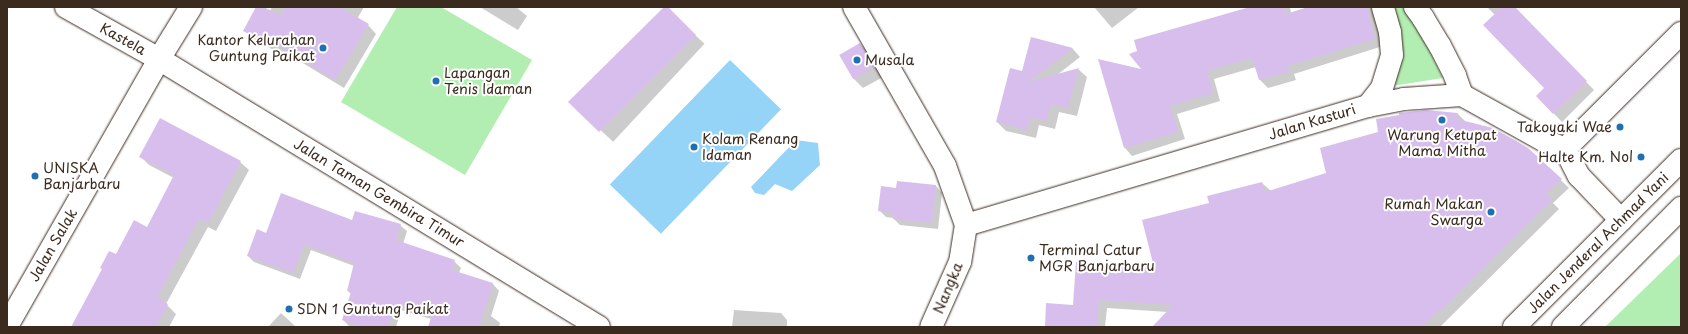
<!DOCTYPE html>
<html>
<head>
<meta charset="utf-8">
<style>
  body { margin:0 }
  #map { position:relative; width:1688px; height:334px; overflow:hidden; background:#fff; font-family:"Playpen Sans",sans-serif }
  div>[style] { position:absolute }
  .green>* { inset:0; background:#b2edb2 }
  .water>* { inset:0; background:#96d4f7; transform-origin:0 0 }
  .shadow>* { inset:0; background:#0003; transform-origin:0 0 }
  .building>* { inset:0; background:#d8beed; transform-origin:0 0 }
  .roads { filter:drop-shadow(0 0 1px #3b2a1e) drop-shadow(0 0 1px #3b2a1e) }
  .minor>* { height:22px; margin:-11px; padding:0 11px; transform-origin:11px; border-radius:11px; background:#fff }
  .highway>* { height:22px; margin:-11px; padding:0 11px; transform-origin:11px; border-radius:11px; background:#fff }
  .dots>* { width:11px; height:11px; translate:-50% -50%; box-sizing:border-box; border:2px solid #fff; border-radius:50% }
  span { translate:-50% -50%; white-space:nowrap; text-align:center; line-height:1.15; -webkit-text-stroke:4px #fff; paint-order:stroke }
  .street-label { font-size:14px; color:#3b2a1e }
  .poi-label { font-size:14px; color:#3b2a1e }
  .right { translate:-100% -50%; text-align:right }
  .left { translate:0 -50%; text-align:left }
  .frame { position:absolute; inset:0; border:8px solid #3b2a1e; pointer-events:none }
</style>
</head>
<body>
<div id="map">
  <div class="green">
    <div style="clip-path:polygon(397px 7px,441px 7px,532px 60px,465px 175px,341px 102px)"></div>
    <div style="clip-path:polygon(1391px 7px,1404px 7px,1413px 17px,1443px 78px,1392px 86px)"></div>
    <div style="clip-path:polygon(1681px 253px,1681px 327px,1605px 327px)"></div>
  </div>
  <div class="water">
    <div style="left:730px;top:60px;width:71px;height:173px;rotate:44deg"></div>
    <div style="clip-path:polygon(796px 140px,818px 143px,820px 165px,792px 191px,775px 184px,764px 195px,755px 193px,751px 187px)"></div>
  </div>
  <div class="shadow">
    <div style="clip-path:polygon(258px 7px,262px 7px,270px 11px,272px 7px,364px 7px,357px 19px,368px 25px,376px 34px,344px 88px,283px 51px,281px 54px,253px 39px,245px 31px)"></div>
    <div style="clip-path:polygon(480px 7px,516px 7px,527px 16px,518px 30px)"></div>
    <div style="left:665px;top:7px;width:54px;height:134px;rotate:43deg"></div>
    <div style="clip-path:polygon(1094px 7px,1139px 7px,1112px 28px)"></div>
    <div style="clip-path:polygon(1252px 7px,1290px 7px,1291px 13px,1315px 7px,1372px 7px,1383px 46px,1294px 74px,1296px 80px,1268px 88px,1260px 80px,1256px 67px,1214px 79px,1220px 101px,1177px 114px,1185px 139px,1132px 156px,1125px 148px,1143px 71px)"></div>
    <div style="clip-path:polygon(1487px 7px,1513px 7px,1594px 90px,1562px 122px,1537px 96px,1546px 88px,1495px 15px)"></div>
    <div style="clip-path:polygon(860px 44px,870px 54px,883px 77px,863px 88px,853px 78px,841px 55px)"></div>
    <div style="clip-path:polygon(1072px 48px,1080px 57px,1057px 75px,1078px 69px,1087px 77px,1077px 116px,1059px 112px,1055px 129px,1039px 125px,1036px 138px,1006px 131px,997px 122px,1023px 72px)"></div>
    <div style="clip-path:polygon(1458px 114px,1466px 122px,1492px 129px,1516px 141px,1528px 149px,1569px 188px,1553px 203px,1559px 209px,1440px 327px,1154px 327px,1168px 312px,1107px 308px,1105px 327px,1046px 327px,1074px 306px,1155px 268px,1210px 204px,1262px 183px,1271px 191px,1328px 174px)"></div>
    <div style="clip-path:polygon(141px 157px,240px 162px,249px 170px,216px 231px,208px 227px,166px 304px,176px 314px,169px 327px,72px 327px,117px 255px,147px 228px,174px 178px,149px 165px)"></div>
    <div style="clip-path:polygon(898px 182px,936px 186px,942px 193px,938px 229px,900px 225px,893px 218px,886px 217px,879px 210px,897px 189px)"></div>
    <div style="clip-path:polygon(353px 221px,400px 225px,407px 231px,403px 244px,454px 261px,461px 268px,459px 273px,493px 284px,499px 291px,491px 316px,500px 323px,499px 327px,432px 327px,431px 319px,401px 310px,396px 327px,350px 327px,343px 320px,351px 294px,348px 291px,354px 266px,311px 250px,300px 279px,254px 262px,248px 256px,266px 234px)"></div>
    <div style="clip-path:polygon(734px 310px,781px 313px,787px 320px,787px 327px,732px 327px)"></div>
    <div style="clip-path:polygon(281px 313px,296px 327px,268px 327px)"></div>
  </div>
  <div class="building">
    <div style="clip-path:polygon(256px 7px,264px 7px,281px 16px,286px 7px,339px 7px,369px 24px,335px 80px,275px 43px,273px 47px,243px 31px)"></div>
    <div style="clip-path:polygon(664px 7px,668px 7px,696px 35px,599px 132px,568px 102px)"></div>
    <div style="clip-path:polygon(1250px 7px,1284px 7px,1286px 14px,1308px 7px,1367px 7px,1375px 39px,1287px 66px,1289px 72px,1259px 80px,1252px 58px,1207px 71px,1213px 93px,1170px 106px,1178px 132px,1124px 148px,1098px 59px,1141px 69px,1129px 54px,1137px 51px,1134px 40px)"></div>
    <div style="clip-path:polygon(1502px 7px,1515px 7px,1587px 81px,1553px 114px,1536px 96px,1544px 88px,1483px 25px)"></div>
    <div style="clip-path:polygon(1031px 37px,1073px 48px,1028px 82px,1079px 68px,1068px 108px,1051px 104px,1046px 121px,1031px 117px,1027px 130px,996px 122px,1010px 68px,1022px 71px)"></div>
    <div style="left:860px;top:43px;width:28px;height:24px;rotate:60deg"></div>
    <div style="clip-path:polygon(1426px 110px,1458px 113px,1457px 119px,1493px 128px,1528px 148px,1562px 179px,1546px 194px,1552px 200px,1441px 311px,1439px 310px,1422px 327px,1152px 327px,1173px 305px,1099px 300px,1097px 327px,1045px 327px,1046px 303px,1073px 305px,1076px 262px,1154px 267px,1142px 220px,1209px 203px,1207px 196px,1262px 182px,1265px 192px,1326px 173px,1320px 148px,1378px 132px,1376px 119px,1399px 115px,1399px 113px)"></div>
    <div style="clip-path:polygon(160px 118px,241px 161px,208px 223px,199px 219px,157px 298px,168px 304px,156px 327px,71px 327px,102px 269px,100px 268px,109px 251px,116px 254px,134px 220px,147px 227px,174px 175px,139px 157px)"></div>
    <div style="clip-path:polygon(897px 181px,936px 185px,932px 223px,893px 219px,893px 213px,878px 211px,881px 186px,896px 188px)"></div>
    <div style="clip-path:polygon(281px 193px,352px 220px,355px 211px,401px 224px,396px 240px,455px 260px,452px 270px,493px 283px,479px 327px,428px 327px,432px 315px,395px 305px,388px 327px,363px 327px,342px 320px,351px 292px,347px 291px,354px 263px,305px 244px,293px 273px,247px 256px,257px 229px,266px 233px)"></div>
  </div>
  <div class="roads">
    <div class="minor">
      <div style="left:66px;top:7px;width:107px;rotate:29.2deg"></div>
      <div style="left:159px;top:59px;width:515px;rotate:31.35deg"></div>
      <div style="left:854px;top:7px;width:183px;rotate:60.2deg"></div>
      <div style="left:945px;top:166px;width:63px;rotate:70.4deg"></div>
      <div style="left:966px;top:225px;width:37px;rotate:99deg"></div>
      <div style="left:960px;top:262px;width:71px;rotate:114deg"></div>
      <div style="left:1415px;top:7px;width:14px;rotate:54deg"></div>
      <div style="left:1423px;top:18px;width:33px;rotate:59deg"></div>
      <div style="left:1440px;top:46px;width:34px;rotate:63deg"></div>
      <div style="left:1455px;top:76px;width:20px;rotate:70deg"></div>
      <div style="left:1368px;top:106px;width:23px;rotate:-52deg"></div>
      <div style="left:1382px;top:88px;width:34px;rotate:-73deg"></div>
      <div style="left:1392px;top:55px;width:23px;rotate:-95deg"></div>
      <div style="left:1390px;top:32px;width:26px;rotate:-106deg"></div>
      <div style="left:1565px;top:149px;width:164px;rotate:-45deg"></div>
      <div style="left:966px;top:225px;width:419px;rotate:-16.5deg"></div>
      <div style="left:1368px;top:106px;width:37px;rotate:-11deg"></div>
      <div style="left:1404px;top:99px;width:58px;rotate:-3.9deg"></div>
      <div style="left:1462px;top:95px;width:93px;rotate:29.1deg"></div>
      <div style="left:1543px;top:140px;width:24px;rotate:22deg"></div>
      <div style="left:1565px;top:149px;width:30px;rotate:63deg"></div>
      <div style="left:1579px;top:176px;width:61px;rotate:46.3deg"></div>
      <div style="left:7px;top:326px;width:307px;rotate:-60.3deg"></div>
      <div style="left:159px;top:59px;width:61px;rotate:-58.4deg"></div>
    </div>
    <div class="highway">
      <div style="left:1514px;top:327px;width:236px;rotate:-45deg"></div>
      <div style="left:1563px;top:327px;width:168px;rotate:-45.2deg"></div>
    </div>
  </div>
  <div class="dots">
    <div style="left:323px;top:48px;background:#1f6fb2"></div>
    <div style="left:857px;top:60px;background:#1f6fb2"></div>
    <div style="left:436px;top:81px;background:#1f6fb2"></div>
    <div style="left:1442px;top:120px;background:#1f6fb2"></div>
    <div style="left:1620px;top:127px;background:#1f6fb2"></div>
    <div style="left:694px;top:147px;background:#1f6fb2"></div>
    <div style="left:1641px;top:157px;background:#1f6fb2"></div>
    <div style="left:35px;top:176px;background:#1f6fb2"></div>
    <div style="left:1491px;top:212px;background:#1f6fb2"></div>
    <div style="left:1031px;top:258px;background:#1f6fb2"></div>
    <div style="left:289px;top:309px;background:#1f6fb2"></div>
  </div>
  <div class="street-label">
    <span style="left:123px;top:39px;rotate:29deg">Kastela</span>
    <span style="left:1312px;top:122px;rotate:-17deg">Jalan Kasturi</span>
    <span style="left:379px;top:193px;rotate:31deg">Jalan Taman Gembira Timur</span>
    <span style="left:1598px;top:243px;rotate:-45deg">Jalan Jenderal Achmad Yani</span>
    <span style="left:53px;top:245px;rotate:-60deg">Jalan Salak</span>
    <span style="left:948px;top:288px;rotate:-67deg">Nangka</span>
  </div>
  <div class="poi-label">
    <span class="right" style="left:315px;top:48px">Kantor Kelurahan<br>Guntung Paikat</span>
    <span class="left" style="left:865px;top:60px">Musala</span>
    <span class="left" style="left:444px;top:81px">Lapangan<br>Tenis Idaman</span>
    <span class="right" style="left:1612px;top:127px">Takoyaki Wae</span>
    <span style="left:1442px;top:143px">Warung Ketupat<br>Mama Mitha</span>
    <span class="left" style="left:702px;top:147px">Kolam Renang<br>Idaman</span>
    <span class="right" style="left:1633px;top:157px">Halte Km. Nol</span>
    <span class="left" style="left:43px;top:176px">UNISKA<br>Banjarbaru</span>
    <span class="right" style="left:1483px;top:212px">Rumah Makan<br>Swarga</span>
    <span class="left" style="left:1039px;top:258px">Terminal Catur<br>MGR Banjarbaru</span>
    <span class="left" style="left:297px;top:309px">SDN 1 Guntung Paikat</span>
  </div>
  <div class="frame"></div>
</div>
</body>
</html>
